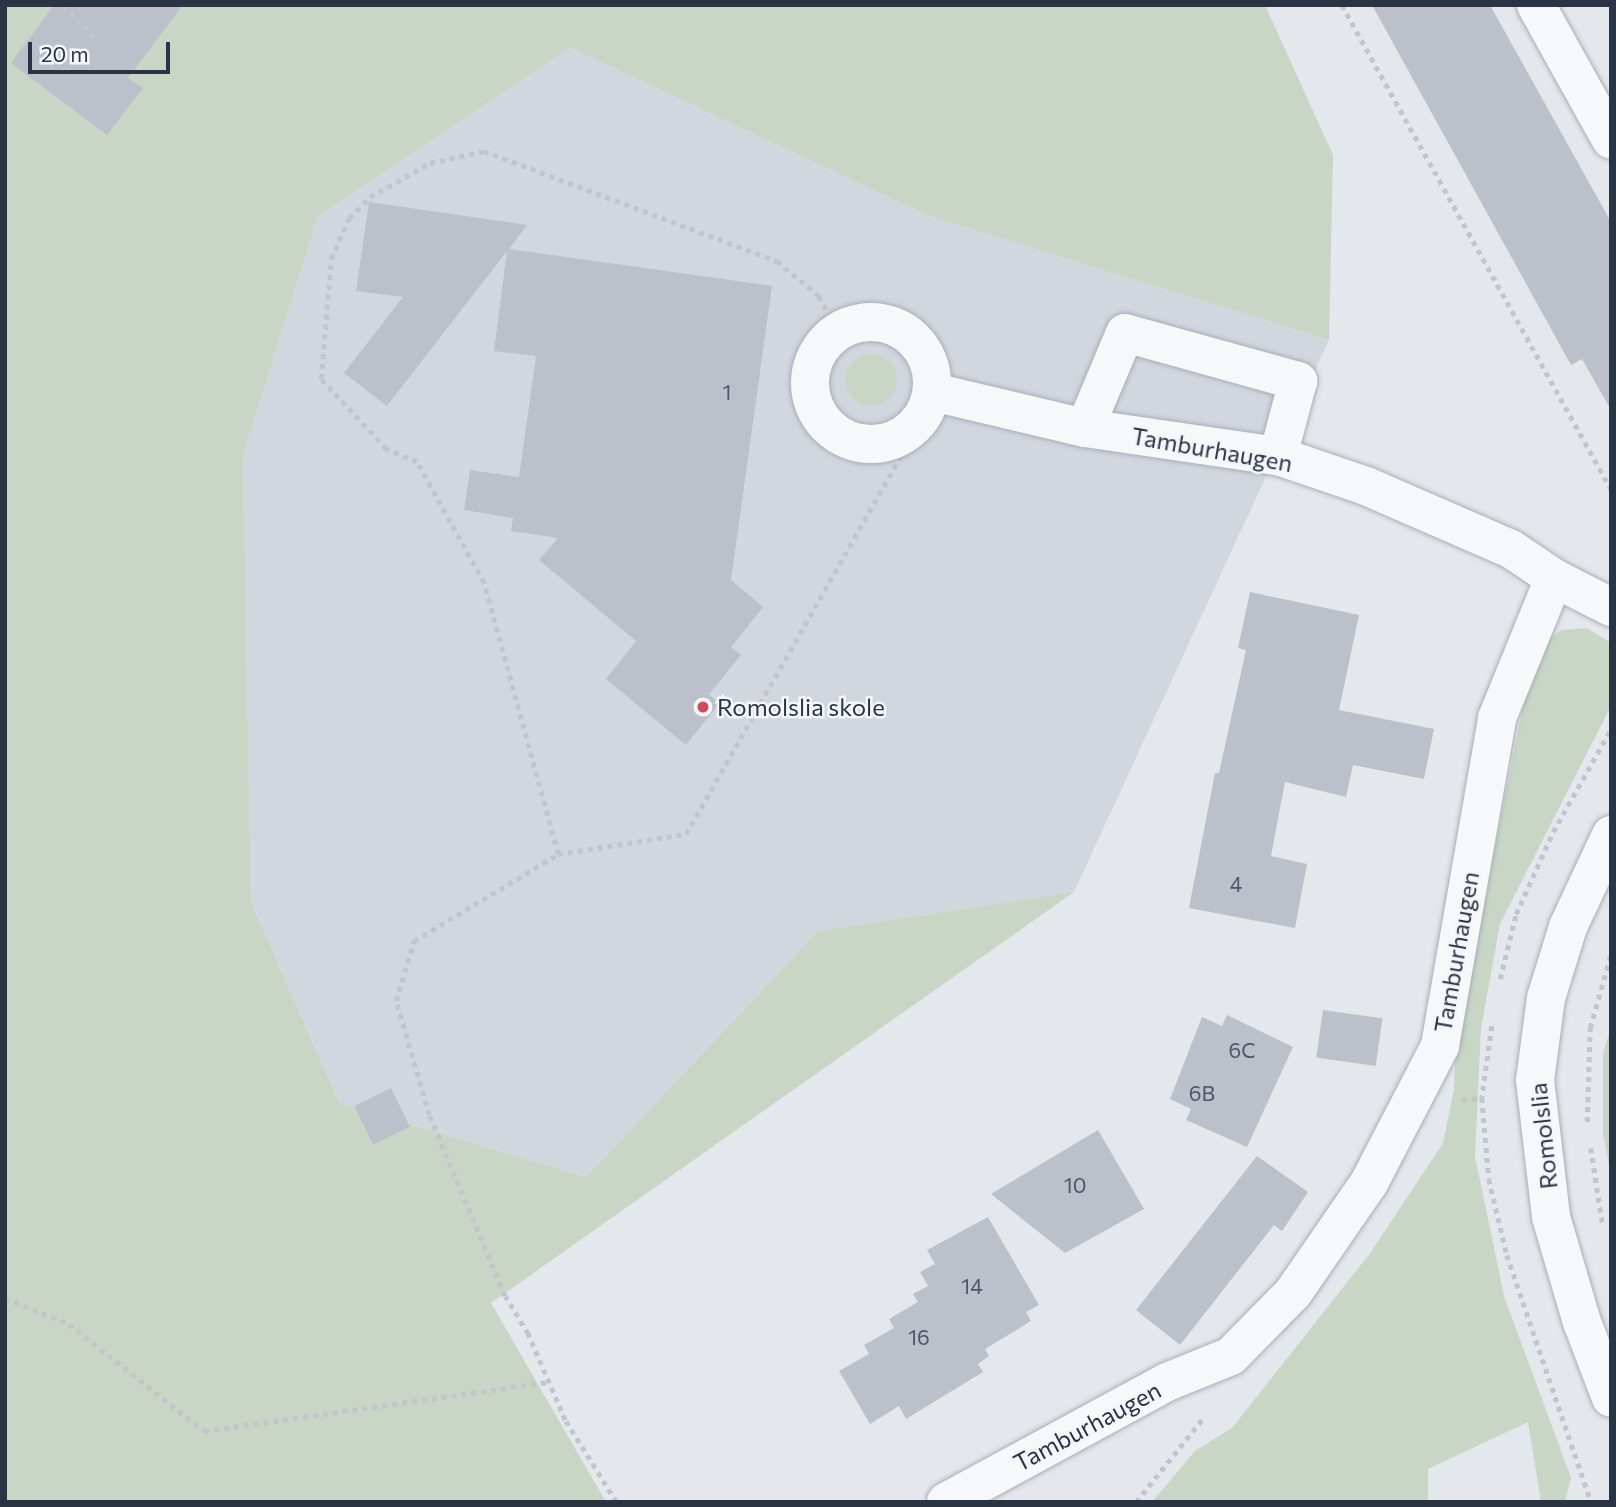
<!DOCTYPE html>
<html>
<head>
<meta charset="utf-8">
<style>
  body { margin:0 }
  #map { position:relative; width:1616px; height:1507px; overflow:hidden; background:#e4e7ec; font-family:Commissioner,sans-serif }
  div>[style] { position:absolute }
  .built>* { inset:0; background:#d2d6de }
  .green>* { inset:0; background:#c9d6c5 }
  .round { border-radius:50% }
  .building>* { inset:0; background:#bbc0ca; transform-origin:0 0 }
  .path>* { height:4.5px; margin-top:-2.25px; transform-origin:0; background:repeating-linear-gradient(90deg,#c2c5cb 0 5px,transparent 0 10px) }
  .roads { filter:drop-shadow(0 0 2px #a9aeb7) drop-shadow(0 0 2px #a9aeb7) }
  .minor>* { height:38px; margin:-19px; padding:0 19px; transform-origin:19px; border-radius:19px; background:#f7f8fa }
  .minor>.ring { margin:-19px; padding:0; box-sizing:content-box; background:none; border:38px solid #f7f8fa; border-radius:50% }
  .dots>* { width:19px; height:19px; translate:-50% -50%; box-sizing:border-box; border:4px solid #f4f6f9; border-radius:50% }
  span { translate:-50% -50%; white-space:nowrap; text-align:center; line-height:1.15; -webkit-text-stroke:5px #f4f6f9; paint-order:stroke }
  .number-label { font-size:21px; color:#4f5766 }
  .number-label span { -webkit-text-stroke-width:0 }
  .street-label { font-size:24px; color:#2b3445 }
  .poi-label { font-size:24px; color:#2b3445 }
  .left { translate:0 -50%; text-align:left }
  .frame { position:absolute; inset:0; border:7px solid #2b3445; pointer-events:none }
  .scale { position:absolute; left:28px; top:42px; width:142px; height:32px; box-sizing:border-box; border:4px solid #2b3445; border-top:0; padding-left:9px; font-size:21px; line-height:24px; white-space:nowrap; color:#2b3445; -webkit-text-stroke:5px #f4f6f9; paint-order:stroke }
</style>
</head>
<body>
<div id="map">
  <div class="built">
    <div style="clip-path:polygon(570px 46px,929px 216px,1329px 340px,1074px 892px,818px 931px,586px 1177px,339px 1103px,251px 902px,243px 456px,318px 216px)"></div>
  </div>
  <div class="green">
    <div style="clip-path:polygon(5px 5px,1265px 5px,1333px 155px,1329px 340px,929px 216px,570px 47px,318px 216px,243px 456px,251px 902px,339px 1103px,586px 1177px,818px 931px,1074px 892px,491px 1303px,606px 1502px,5px 1502px)"></div>
    <div class="round" style="left:845px;top:354px;width:52px;height:52px"></div>
    <div style="clip-path:polygon(1587px 628px,1611px 643px,1611px 706px,1500px 924px,1481px 1028px,1475px 1156px,1504px 1296px,1571px 1478px,1565px 1502px,1541px 1502px,1528px 1422px,1428px 1469px,1428px 1502px,1152px 1502px,1195px 1451px,1232px 1428px,1371px 1252px,1443px 1143px,1454px 1089px,1456px 1045px,1529px 675px,1538px 645px,1562px 630px)"></div>
    <div style="clip-path:polygon(1611px 1027px,1611px 1176px,1603px 1132px,1603px 1054px)"></div>
  </div>
  <div class="building">
    <div style="clip-path:polygon(54px 5px,183px 5px,128px 78px,143px 88px,107px 135px,11px 63px)"></div>
    <div style="clip-path:polygon(1372px 5px,1490px 5px,1611px 222px,1611px 410px,1582px 359px,1571px 365px)"></div>
    <div style="clip-path:polygon(369px 202px,527px 225px,509px 249px,772px 286px,731px 580px,763px 607px,731px 647px,741px 655px,709px 694px,719px 704px,686px 745px,606px 679px,636px 641px,539px 560px,558px 538px,511px 531px,513px 518px,464px 510px,470px 470px,519px 477px,536px 356px,494px 351px,507px 251px,387px 406px,344px 373px,403px 297px,356px 291px)"></div>
    <div style="clip-path:polygon(1250px 592px,1359px 615px,1339px 710px,1434px 729px,1424px 779px,1353px 765px,1346px 797px,1285px 782px,1271px 856px,1307px 864px,1295px 928px,1189px 908px,1215px 773px,1219px 773px,1246px 650px,1238px 648px)"></div>
    <div style="left:1323px;top:1010px;width:60px;height:48px;rotate:8deg"></div>
    <div style="clip-path:polygon(1227px 1015px,1293px 1047px,1247px 1147px,1186px 1120px,1191px 1109px,1170px 1099px,1202px 1017px,1222px 1026px)"></div>
    <div style="left:391px;top:1088px;width:43px;height:41px;rotate:64deg"></div>
    <div style="clip-path:polygon(1098px 1130px,1144px 1209px,1065px 1253px,991px 1194px)"></div>
    <div style="clip-path:polygon(1257px 1156px,1308px 1192px,1282px 1231px,1274px 1225px,1180px 1345px,1136px 1310px)"></div>
    <div style="clip-path:polygon(988px 1217px,1039px 1305px,1026px 1312px,1031px 1321px,985px 1349px,989px 1356px,978px 1364px,983px 1372px,906px 1419px,899px 1406px,870px 1424px,839px 1371px,869px 1354px,864px 1345px,894px 1328px,889px 1319px,918px 1302px,913px 1294px,928px 1286px,920px 1272px,935px 1264px,927px 1250px)"></div>
  </div>
  <div class="path">
    <div style="left:63px;top:5px;width:47px;rotate:45deg"></div>
    <div style="left:1342px;top:5px;width:554px;rotate:60.94deg"></div>
    <div style="left:558px;top:854px;width:281px;rotate:-105.3deg"></div>
    <div style="left:484px;top:583px;width:138px;rotate:-119deg"></div>
    <div style="left:417px;top:462px;width:34px;rotate:-157deg"></div>
    <div style="left:386px;top:449px;width:96px;rotate:-132.9deg"></div>
    <div style="left:321px;top:379px;width:120px;rotate:-85.2deg"></div>
    <div style="left:331px;top:259px;width:45px;rotate:-66.3deg"></div>
    <div style="left:349px;top:218px;width:30px;rotate:-45deg"></div>
    <div style="left:370px;top:197px;width:69px;rotate:-29.5deg"></div>
    <div style="left:430px;top:163px;width:55px;rotate:-12.5deg"></div>
    <div style="left:484px;top:151px;width:313px;rotate:20.6deg"></div>
    <div style="left:777px;top:261px;width:55px;rotate:39.8deg"></div>
    <div style="left:819px;top:296px;width:39px;rotate:61deg"></div>
    <div style="left:1500px;top:979px;width:67px;rotate:-76.2deg"></div>
    <div style="left:1516px;top:914px;width:90px;rotate:-65.7deg"></div>
    <div style="left:1553px;top:832px;width:118px;rotate:-60.6deg"></div>
    <div style="left:1492px;top:1026px;width:73px;rotate:97.9deg"></div>
    <div style="left:1482px;top:1098px;width:81px;rotate:85.1deg"></div>
    <div style="left:1489px;top:1179px;width:78px;rotate:76.7deg"></div>
    <div style="left:1507px;top:1255px;width:261px;rotate:71.2deg"></div>
    <div style="left:1462px;top:1100px;width:20px;rotate:-6deg"></div>
    <div style="left:1587px;top:1122px;width:94px;rotate:-88.2deg"></div>
    <div style="left:1590px;top:1028px;width:77px;rotate:-74.2deg"></div>
    <div style="left:1591px;top:1148px;width:79px;rotate:81.3deg"></div>
    <div style="left:5px;top:1298px;width:69px;rotate:22.1deg"></div>
    <div style="left:69px;top:1324px;width:172px;rotate:38.4deg"></div>
    <div style="left:204px;top:1431px;width:347px;rotate:-8.1deg"></div>
    <div style="left:616px;top:1502px;width:97px;rotate:-121.9deg"></div>
    <div style="left:565px;top:1420px;width:94px;rotate:-113.3deg"></div>
    <div style="left:528px;top:1334px;width:44px;rotate:-121.2deg"></div>
    <div style="left:505px;top:1296px;width:196px;rotate:-112.8deg"></div>
    <div style="left:429px;top:1115px;width:119px;rotate:-106.1deg"></div>
    <div style="left:396px;top:1001px;width:63px;rotate:-73.3deg"></div>
    <div style="left:414px;top:941px;width:168px;rotate:-31.1deg"></div>
    <div style="left:558px;top:854px;width:130px;rotate:-8.9deg"></div>
    <div style="left:686px;top:834px;width:464px;rotate:-60.4deg"></div>
    <div style="left:1136px;top:1502px;width:110px;rotate:-51.3deg"></div>
  </div>
  <div class="roads">
    <div class="minor">
      <div style="left:1536px;top:5px;width:154px;rotate:60.9deg"></div>
      <div class="ring" style="left:810px;top:322px;width:84px;height:84px"></div>
      <div style="left:933px;top:392px;width:156px;rotate:13.3deg"></div>
      <div style="left:1085px;top:428px;width:195px;rotate:8.3deg"></div>
      <div style="left:1278px;top:456px;width:93px;rotate:18.8deg"></div>
      <div style="left:1366px;top:486px;width:158px;rotate:23.5deg"></div>
      <div style="left:1511px;top:549px;width:52px;rotate:34deg"></div>
      <div style="left:1554px;top:578px;width:64px;rotate:27deg"></div>
      <div style="left:1085px;top:428px;width:103px;rotate:-67.2deg"></div>
      <div style="left:1125px;top:333px;width:180px;rotate:15.5deg"></div>
      <div style="left:1298px;top:381px;width:78px;rotate:104.9deg"></div>
      <div style="left:1611px;top:835px;width:102px;rotate:115.1deg"></div>
      <div style="left:1568px;top:927px;width:74px;rotate:107.2deg"></div>
      <div style="left:1546px;top:998px;width:83px;rotate:97.6deg"></div>
      <div style="left:1535px;top:1080px;width:138px;rotate:83.3deg"></div>
      <div style="left:1551px;top:1217px;width:109px;rotate:73.6deg"></div>
      <div style="left:1582px;top:1322px;width:81px;rotate:69.1deg"></div>
      <div style="left:946px;top:1502px;width:251px;rotate:-28.5deg"></div>
      <div style="left:1167px;top:1382px;width:69px;rotate:-22.1deg"></div>
      <div style="left:1231px;top:1356px;width:88px;rotate:-45.5deg"></div>
      <div style="left:1293px;top:1293px;width:134px;rotate:-55.4deg"></div>
      <div style="left:1369px;top:1183px;width:154px;rotate:-62.6deg"></div>
      <div style="left:1440px;top:1046px;width:333px;rotate:-80.1deg"></div>
      <div style="left:1497px;top:718px;width:151px;rotate:-67.8deg"></div>
    </div>
  </div>
  <div class="dots">
    <div style="left:703px;top:707px;background:#d1495b"></div>
  </div>
  <div class="number-label">
    <span style="left:727px;top:392px">1</span>
    <span style="left:1236px;top:884px">4</span>
    <span style="left:1242px;top:1050px">6C</span>
    <span style="left:1202px;top:1093px">6B</span>
    <span style="left:1075px;top:1185px">10</span>
    <span style="left:972px;top:1286px">14</span>
    <span style="left:919px;top:1337px">16</span>
  </div>
  <div class="street-label">
    <span style="left:1212px;top:449px;rotate:10deg">Tamburhaugen</span>
    <span style="left:1456px;top:952px;rotate:-80deg">Tamburhaugen</span>
    <span style="left:1543px;top:1136px;rotate:-96deg">Romolslia</span>
    <span style="left:1087px;top:1426px;rotate:-28deg">Tamburhaugen</span>
  </div>
  <div class="poi-label">
    <span class="left" style="left:717px;top:707px">Romolslia skole</span>
  </div>
  <div class="frame"></div>
  <div class="scale">20 m</div>
</div>
</body>
</html>
